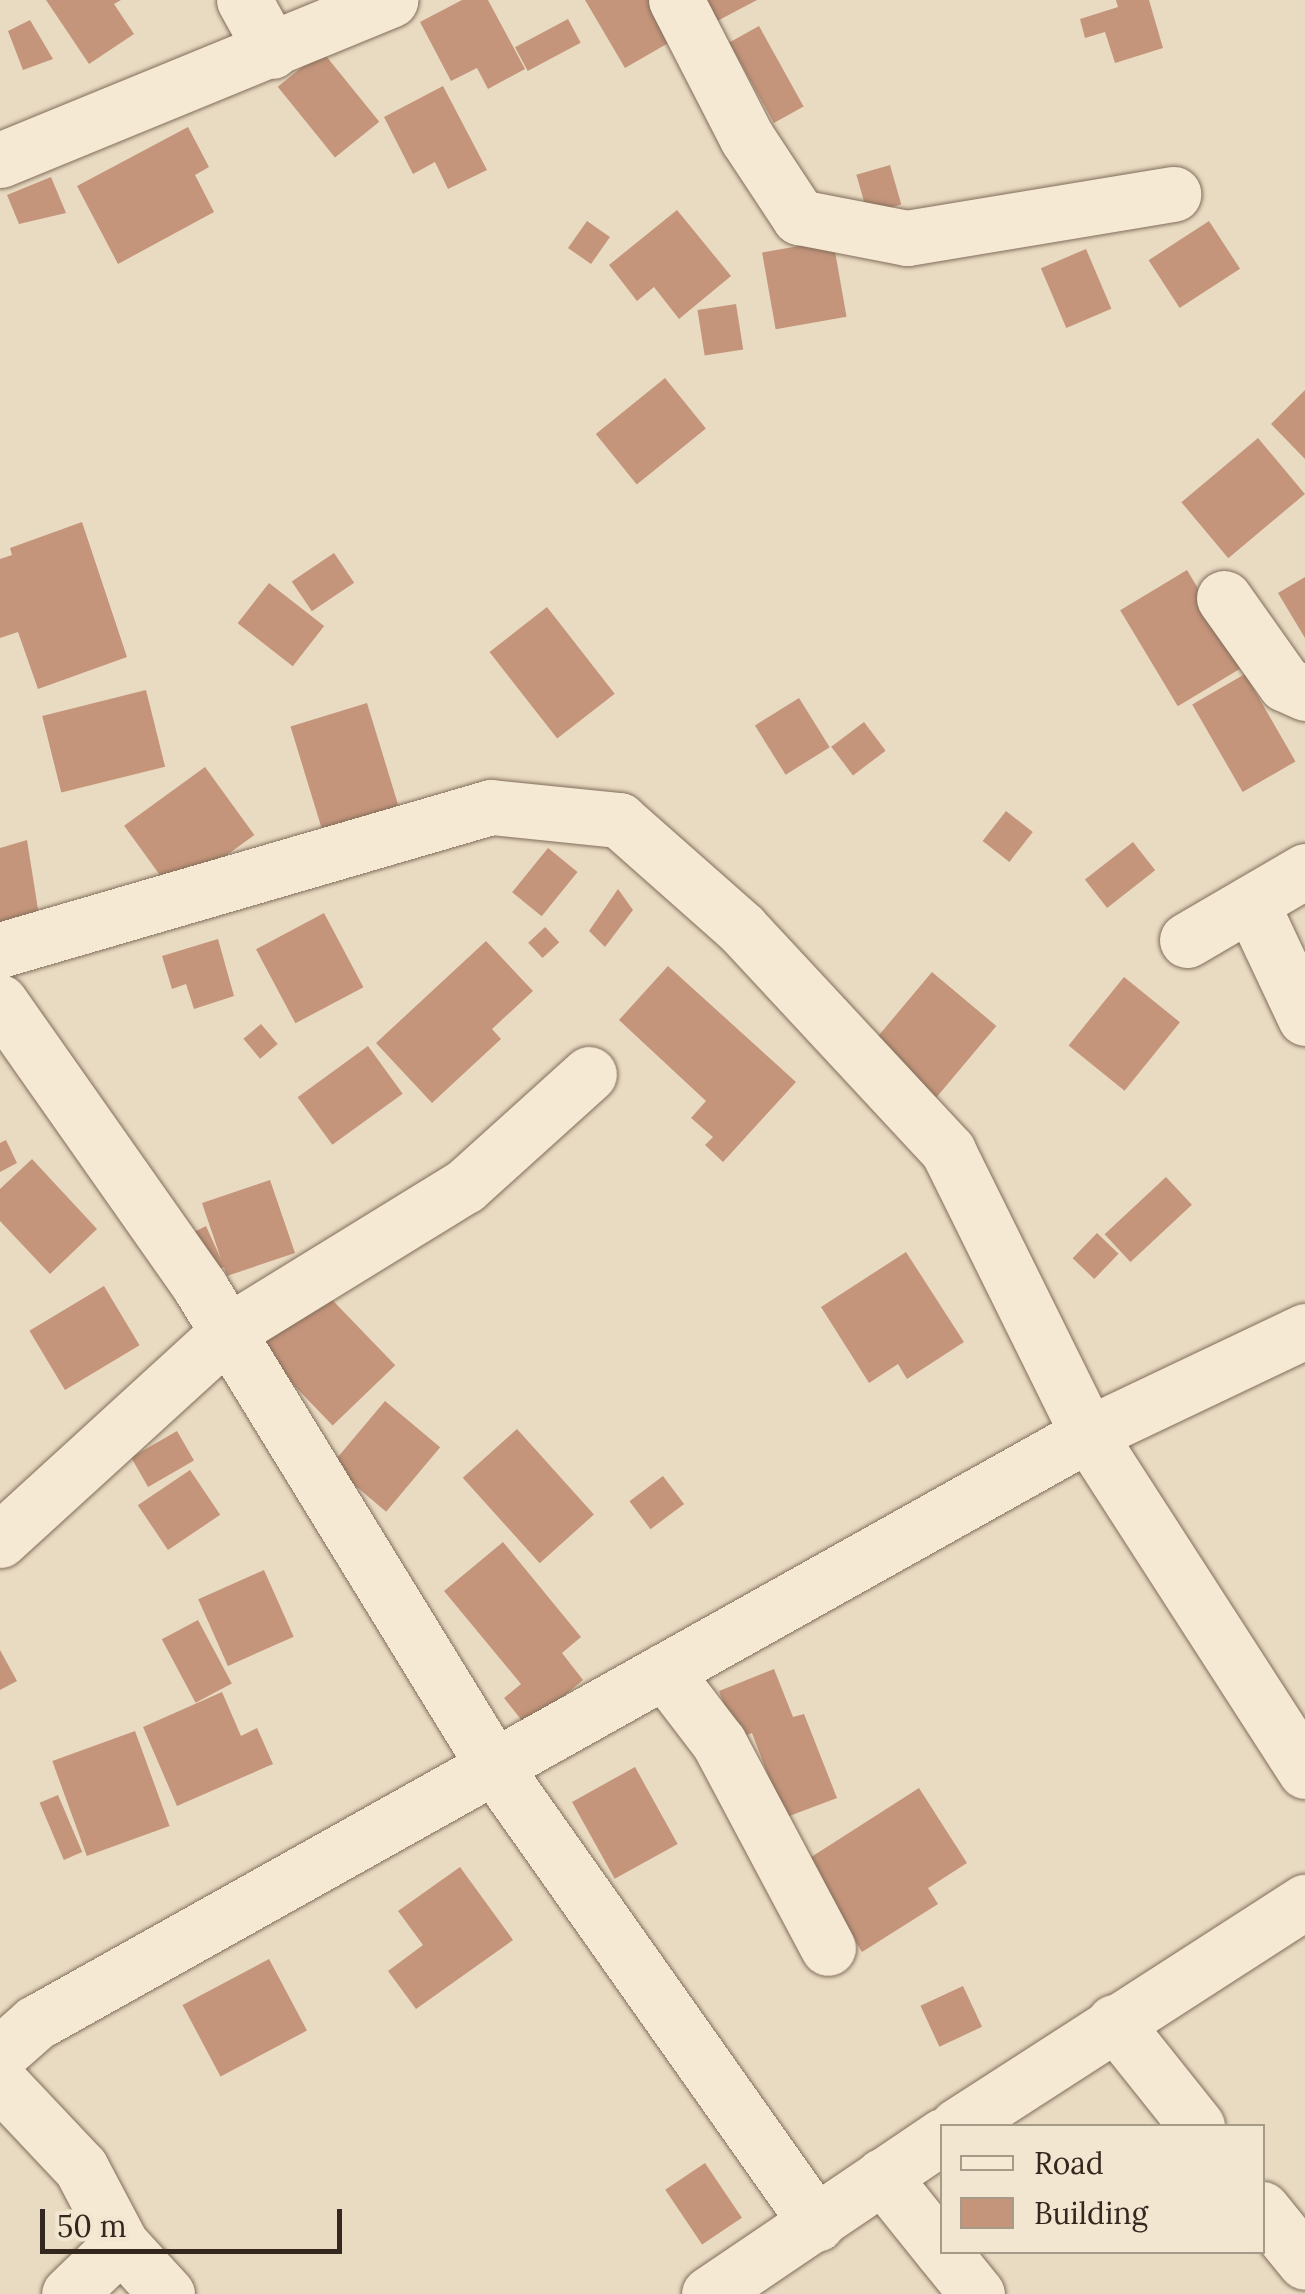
<!DOCTYPE html>
<html>
<head>
<meta charset="utf-8">
<style>
  body { margin:0 }
  #map { position:relative; width:1305px; height:2294px; overflow:hidden; background:#e9dbc2; font-family:Lora,serif }
  div>[style] { position:absolute }
  .building>* { inset:0; background:#c4957b; transform-origin:0 0 }
  .roads { filter:drop-shadow(0 0 2px #826d5b) drop-shadow(0 0 2px #826d5b) }
  .minor>* { height:55px; margin:-27.5px; padding:0 27.5px; transform-origin:27.5px; border-radius:27.5px; background:#f5e9d4 }
  span { translate:-50% -50%; white-space:nowrap; text-align:center; line-height:1.15; -webkit-text-stroke:9px #f2e6d1; paint-order:stroke }
  .legend { position:absolute; left:940px; top:2124px; width:325px; height:130px; box-sizing:border-box; background:#f2e6d1; border:2px solid #a69a89; margin:0; padding:12px 18px; list-style:none; font-size:30px; color:#33271e }
  .legend li { display:flex; align-items:center; gap:20px; height:50px }
  .legend b { width:50px; border:2px solid #a69a89 }
  .scale { position:absolute; left:40px; top:2209px; width:302px; height:45px; box-sizing:border-box; border:5px solid #33271e; border-top:0; padding-left:12px; font-size:30px; line-height:35px; white-space:nowrap; color:#33271e; -webkit-text-stroke:8px #f2e6d1; paint-order:stroke }
</style>
</head>
<body>
<div id="map">
  <div class="building">
    <div style="clip-path:polygon(46px 0,121px 0,114px 4px,134px 34px,89px 64px)"></div>
    <div style="clip-path:polygon(462px 0,488px 0,525px 69px,488px 89px,477px 68px,451px 81px,420px 22px)"></div>
    <div style="clip-path:polygon(585px 0,654px 0,677px 38px,625px 68px)"></div>
    <div style="clip-path:polygon(690px 0,757px 0,704px 28px)"></div>
    <div style="clip-path:polygon(1116px 0,1149px 0,1163px 48px,1115px 63px,1105px 32px,1085px 38px,1080px 19px,1118px 7px)"></div>
    <div style="left:568px;top:19px;width:27px;height:60px;rotate:62deg"></div>
    <div style="clip-path:polygon(30px 20px,53px 59px,23px 70px,8px 31px)"></div>
    <div style="left:759px;top:26px;width:92px;height:34px;rotate:61deg"></div>
    <div style="left:322px;top:51px;width:91px;height:57px;rotate:51deg"></div>
    <div style="clip-path:polygon(443px 86px,487px 170px,448px 189px,435px 162px,413px 174px,384px 117px)"></div>
    <div style="clip-path:polygon(188px 127px,209px 167px,195px 175px,214px 212px,118px 264px,77px 186px)"></div>
    <div style="left:890px;top:165px;width:41px;height:35px;rotate:74deg"></div>
    <div style="clip-path:polygon(51px 177px,66px 213px,19px 224px,7px 195px)"></div>
    <div style="clip-path:polygon(677px 210px,731px 276px,679px 319px,654px 287px,637px 301px,609px 265px)"></div>
    <div style="left:587px;top:221px;width:28px;height:33px;rotate:35deg"></div>
    <div style="left:1209px;top:221px;width:57px;height:72px;rotate:57deg"></div>
    <div style="left:833px;top:240px;width:78px;height:72px;rotate:80deg"></div>
    <div style="left:1086px;top:249px;width:65px;height:49px;rotate:67deg"></div>
    <div style="left:736px;top:304px;width:46px;height:39px;rotate:81deg"></div>
    <div style="left:665px;top:378px;width:65px;height:89px;rotate:51deg"></div>
    <div style="clip-path:polygon(1305px 390px,1305px 459px,1271px 424px)"></div>
    <div style="left:1258px;top:438px;width:73px;height:100px;rotate:50deg"></div>
    <div style="clip-path:polygon(82px 522px,127px 657px,38px 689px,18px 632px,0 638px,0 559px,12px 555px,10px 548px)"></div>
    <div style="left:334px;top:553px;width:36px;height:51px;rotate:56deg"></div>
    <div style="left:1187px;top:570px;width:112px;height:78px;rotate:59deg"></div>
    <div style="clip-path:polygon(1305px 577px,1305px 638px,1278px 593px)"></div>
    <div style="left:269px;top:583px;width:70px;height:51px;rotate:38deg"></div>
    <div style="left:547px;top:607px;width:110px;height:73px;rotate:52deg"></div>
    <div style="left:1245px;top:674px;width:101px;height:61px;rotate:60deg"></div>
    <div style="left:146px;top:690px;width:79px;height:107px;rotate:76deg"></div>
    <div style="left:799px;top:698px;width:58px;height:52px;rotate:58deg"></div>
    <div style="left:367px;top:703px;width:119px;height:80px;rotate:73deg"></div>
    <div style="left:864px;top:722px;width:36px;height:41px;rotate:53deg"></div>
    <div style="left:205px;top:767px;width:84px;height:100px;rotate:54deg"></div>
    <div style="left:1006px;top:811px;width:34px;height:38px;rotate:38deg"></div>
    <div style="clip-path:polygon(27px 840px,40px 922px,0 931px,0 848px)"></div>
    <div style="left:1133px;top:842px;width:36px;height:61px;rotate:52deg"></div>
    <div style="left:548px;top:848px;width:38px;height:57px;rotate:39deg"></div>
    <div style="clip-path:polygon(618px 889px,633px 910px,605px 947px,589px 931px)"></div>
    <div style="left:324px;top:913px;width:84px;height:77px;rotate:62deg"></div>
    <div style="left:545px;top:927px;width:21px;height:23px;rotate:47deg"></div>
    <div style="clip-path:polygon(218px 939px,234px 996px,194px 1009px,186px 984px,172px 989px,162px 956px)"></div>
    <div style="clip-path:polygon(486px 941px,533px 991px,492px 1029px,501px 1039px,432px 1103px,376px 1043px)"></div>
    <div style="clip-path:polygon(668px 966px,796px 1082px,723px 1162px,705px 1145px,713px 1137px,691px 1118px,706px 1101px,619px 1020px)"></div>
    <div style="left:932px;top:972px;width:84px;height:97px;rotate:40deg"></div>
    <div style="left:1124px;top:977px;width:72px;height:88px;rotate:39deg"></div>
    <div style="left:261px;top:1024px;width:26px;height:23px;rotate:50deg"></div>
    <div style="left:368px;top:1046px;width:59px;height:87px;rotate:54deg"></div>
    <div style="clip-path:polygon(6px 1140px,17px 1163px,0 1172px,0 1143px)"></div>
    <div style="clip-path:polygon(32px 1159px,97px 1229px,50px 1274px,0 1221px,0 1189px)"></div>
    <div style="left:1166px;top:1177px;width:38px;height:84px;rotate:47deg"></div>
    <div style="clip-path:polygon(270px 1180px,295px 1253px,227px 1276px,224px 1267px,195px 1281px,176px 1241px,206px 1226px,221px 1259px,202px 1203px)"></div>
    <div style="left:1097px;top:1233px;width:30px;height:35px;rotate:44deg"></div>
    <div style="clip-path:polygon(906px 1252px,964px 1342px,907px 1379px,898px 1364px,869px 1383px,821px 1307px)"></div>
    <div style="left:314px;top:1281px;width:117px;height:87px;rotate:46deg"></div>
    <div style="left:104px;top:1286px;width:69px;height:87px;rotate:59deg"></div>
    <div style="left:385px;top:1401px;width:72px;height:84px;rotate:40deg"></div>
    <div style="left:517px;top:1429px;width:115px;height:73px;rotate:48deg"></div>
    <div style="left:177px;top:1431px;width:34px;height:53px;rotate:60deg"></div>
    <div style="left:190px;top:1470px;width:54px;height:63px;rotate:56deg"></div>
    <div style="left:663px;top:1476px;width:35px;height:42px;rotate:53deg"></div>
    <div style="clip-path:polygon(503px 1542px,581px 1637px,562px 1653px,583px 1680px,527px 1727px,504px 1698px,521px 1684px,444px 1591px)"></div>
    <div style="left:264px;top:1570px;width:73px;height:72px;rotate:66deg"></div>
    <div style="left:198px;top:1620px;width:72px;height:41px;rotate:62deg"></div>
    <div style="clip-path:polygon(0 1650px,17px 1681px,0 1690px)"></div>
    <div style="clip-path:polygon(774px 1669px,793px 1717px,804px 1714px,837px 1798px,784px 1818px,752px 1733px,737px 1739px,719px 1691px)"></div>
    <div style="clip-path:polygon(222px 1692px,241px 1736px,257px 1728px,273px 1764px,177px 1806px,143px 1727px)"></div>
    <div style="left:135px;top:1731px;width:101px;height:88px;rotate:70deg"></div>
    <div style="left:635px;top:1767px;width:88px;height:72px;rotate:61deg"></div>
    <div style="clip-path:polygon(919px 1788px,967px 1863px,928px 1888px,938px 1904px,862px 1952px,805px 1861px)"></div>
    <div style="left:58px;top:1795px;width:62px;height:20px;rotate:67deg"></div>
    <div style="clip-path:polygon(460px 1867px,513px 1940px,416px 2009px,388px 1971px,423px 1945px,398px 1911px)"></div>
    <div style="left:269px;top:1959px;width:81px;height:98px;rotate:62deg"></div>
    <div style="left:963px;top:1986px;width:45px;height:47px;rotate:65deg"></div>
    <div style="left:705px;top:2163px;width:66px;height:48px;rotate:56deg"></div>
  </div>
  <div class="roads">
    <div class="minor">
      <div style="left:244px;top:0;width:58px;rotate:61.2deg"></div>
      <div style="left:676px;top:0;width:155px;rotate:62.8deg"></div>
      <div style="left:747px;top:138px;width:95px;rotate:56.6deg"></div>
      <div style="left:799px;top:217px;width:110px;rotate:11deg"></div>
      <div style="left:907px;top:238px;width:270px;rotate:-9.4deg"></div>
      <div style="left:0;top:160px;width:422px;rotate:-22.3deg"></div>
      <div style="left:1224px;top:598px;width:105px;rotate:54.7deg"></div>
      <div style="left:1285px;top:684px;width:22px;rotate:24deg"></div>
      <div style="left:1251px;top:903px;width:127px;rotate:64.8deg"></div>
      <div style="left:1187px;top:940px;width:137px;rotate:-30.3deg"></div>
      <div style="left:0;top:950px;width:511px;rotate:-16.24deg"></div>
      <div style="left:491px;top:807px;width:129px;rotate:5.8deg"></div>
      <div style="left:619px;top:820px;width:164px;rotate:41.5deg"></div>
      <div style="left:742px;top:929px;width:303px;rotate:47.1deg"></div>
      <div style="left:948px;top:1151px;width:316px;rotate:63.7deg"></div>
      <div style="left:1088px;top:1434px;width:401px;rotate:57.2deg"></div>
      <div style="left:0;top:1002px;width:348px;rotate:54.9deg"></div>
      <div style="left:200px;top:1287px;width:564px;rotate:58.48deg"></div>
      <div style="left:495px;top:1768px;width:558px;rotate:54.77deg"></div>
      <div style="left:0;top:1540px;width:310px;rotate:-42.4deg"></div>
      <div style="left:229px;top:1331px;width:277px;rotate:-31.6deg"></div>
      <div style="left:465px;top:1186px;width:167px;rotate:-42.1deg"></div>
      <div style="left:664px;top:1671px;width:91px;rotate:52.6deg"></div>
      <div style="left:719px;top:1743px;width:232px;rotate:62deg"></div>
      <div style="left:1114px;top:2022px;width:133px;rotate:51.4deg"></div>
      <div style="left:0;top:2054px;width:47px;rotate:-41.5deg"></div>
      <div style="left:35px;top:2023px;width:1207px;rotate:-29.22deg"></div>
      <div style="left:1088px;top:1434px;width:240px;rotate:-25.4deg"></div>
      <div style="left:0;top:2082px;width:118px;rotate:46.7deg"></div>
      <div style="left:81px;top:2168px;width:86px;rotate:62.2deg"></div>
      <div style="left:121px;top:2244px;width:72px;rotate:136.1deg"></div>
      <div style="left:957px;top:2126px;width:414px;rotate:-32.8deg"></div>
      <div style="left:882px;top:2176px;width:96px;rotate:51.3deg"></div>
      <div style="left:1262px;top:2209px;width:68px;rotate:50.9deg"></div>
      <div style="left:121px;top:2244px;width:68px;rotate:47.4deg"></div>
      <div style="left:943px;top:2252px;width:54px;rotate:51deg"></div>
      <div style="left:709px;top:2294px;width:282px;rotate:-34.1deg"></div>
    </div>
  </div>
  <ul class="legend">
  <li><b style="height:12px;background:#f5e9d4"></b>Road</li>
  <li><b style="height:28px;background:#c4957b"></b>Building</li>
  </ul>
  <div class="scale">50 m</div>
</div>
</body>
</html>
